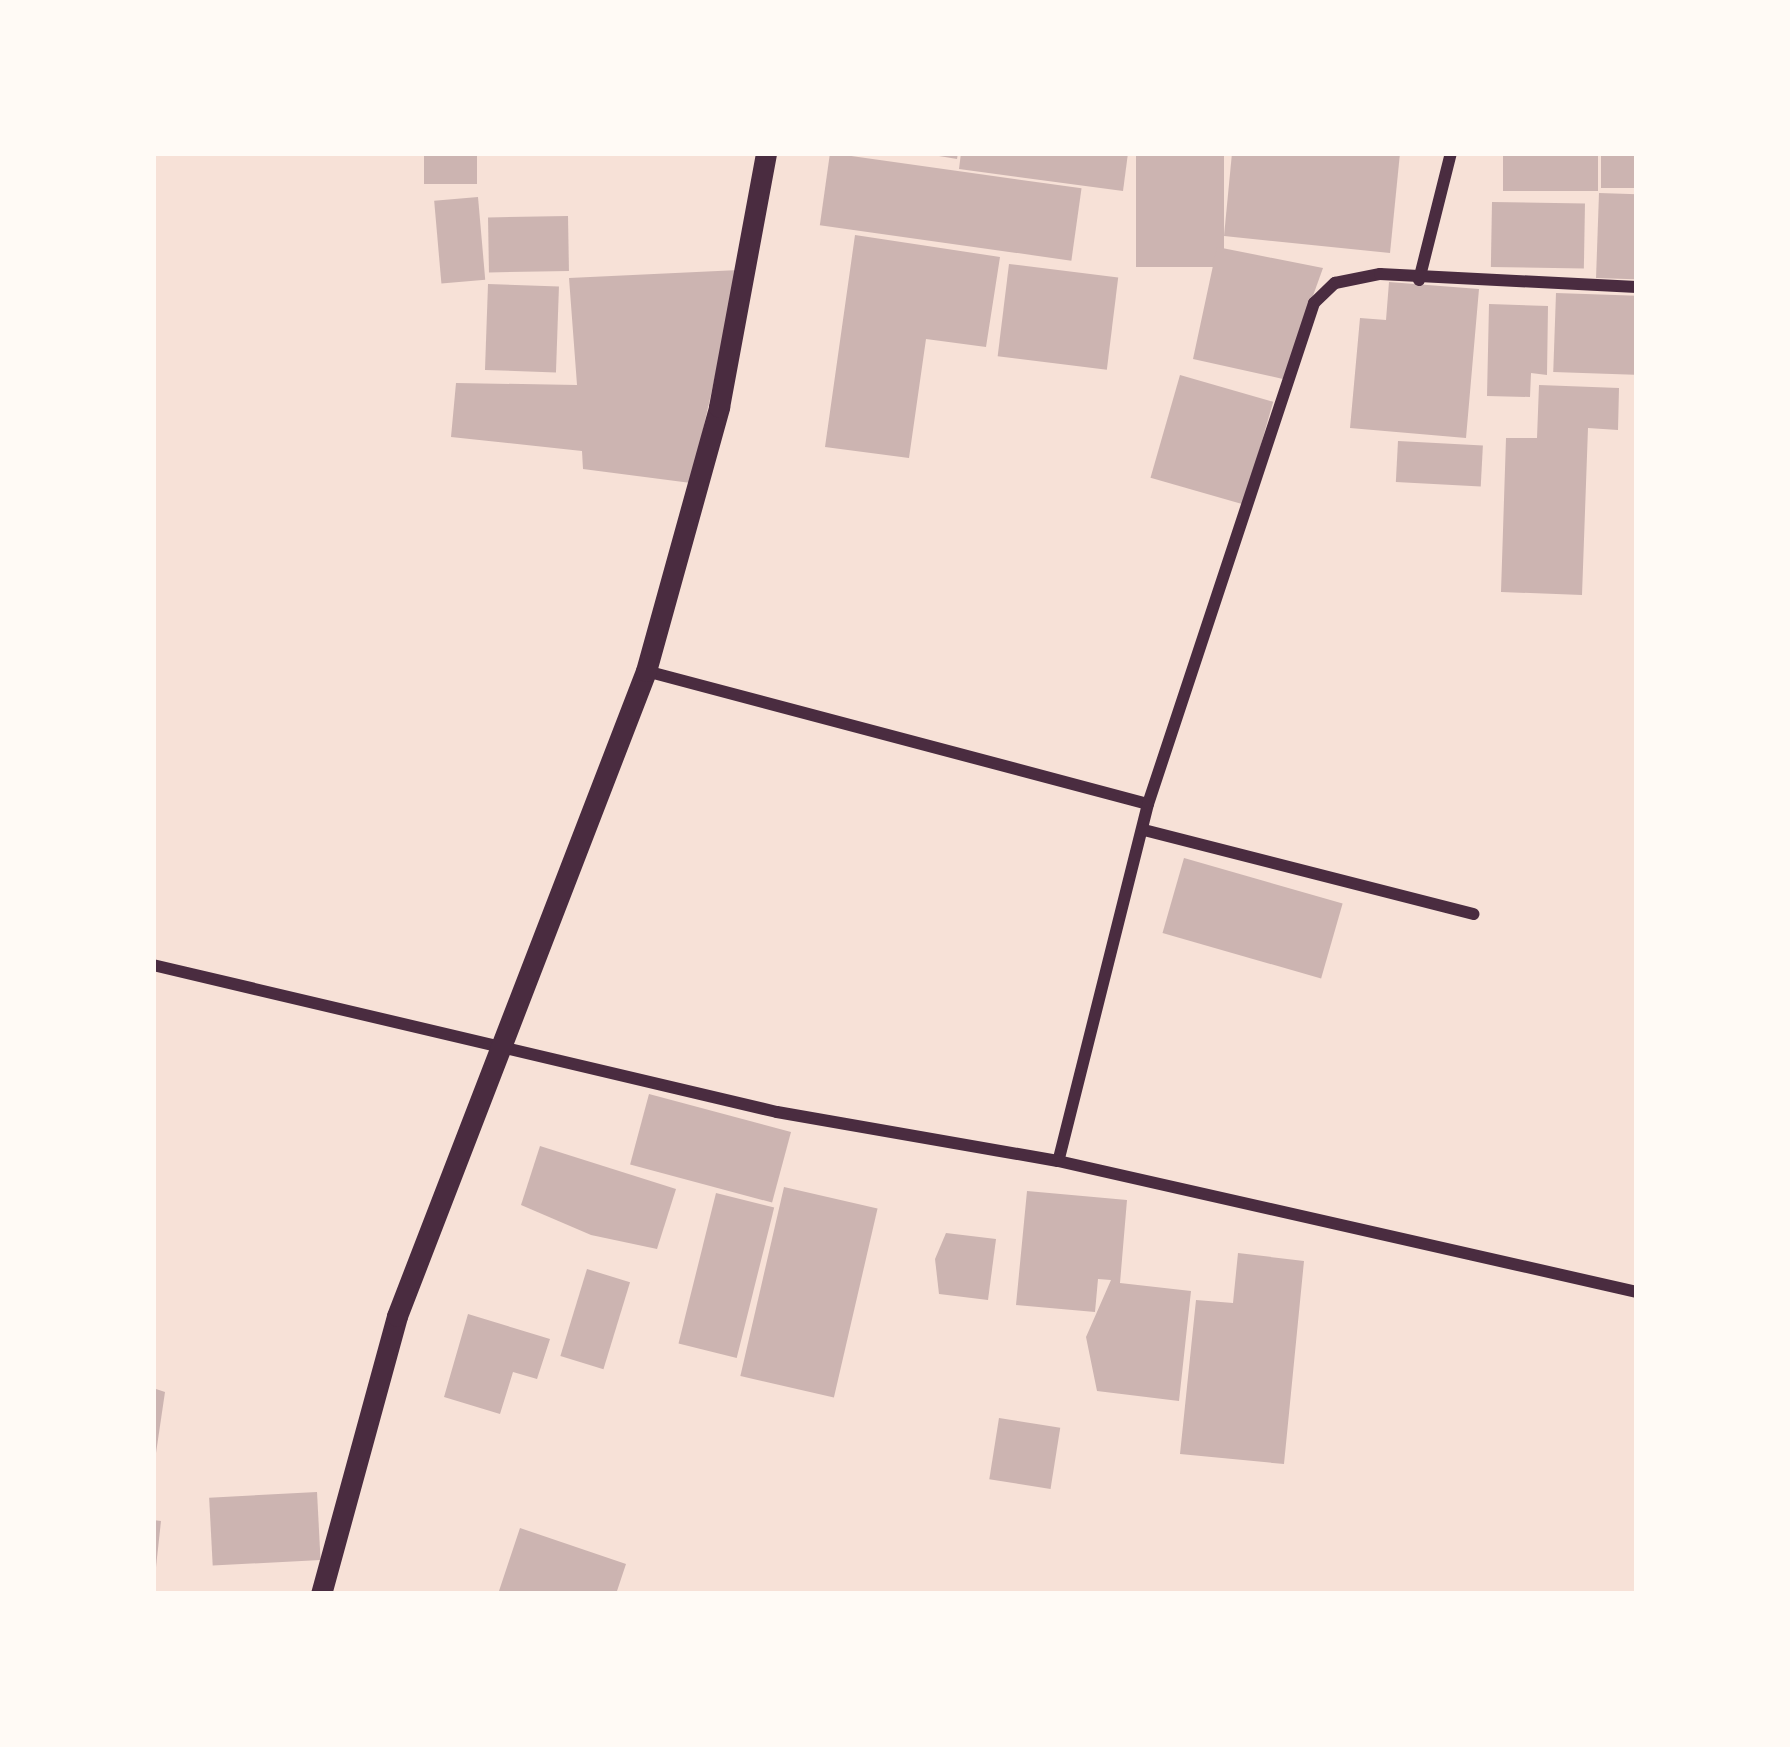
<!DOCTYPE html>
<html>
<head>
<meta charset="utf-8">
<style>
  body { margin:0 }
  #map { position:relative; width:1790px; height:1747px; overflow:hidden; background:#f7e1d7; font-family:"Asap Condensed",sans-serif }
  div>[style] { position:absolute }
  .building>* { inset:0; background:#ccb4b1; transform-origin:0 0 }
  .minor>* { height:12px; margin:-6px; padding:0 6px; transform-origin:6px; border-radius:6px; background:#4a2c40 }
  .tertiary>* { height:21px; margin:-10.5px; padding:0 10.5px; transform-origin:10.5px; border-radius:10.5px; background:#4a2c40 }
  span { translate:-50% -50%; white-space:nowrap; text-align:center; line-height:1.15; -webkit-text-stroke:12px #fffaf5; paint-order:stroke }
  .frame { position:absolute; inset:0; border:156px solid #fffaf5; pointer-events:none }
</style>
</head>
<body>
<div id="map">
  <div class="building">
    <div style="left:424px;top:153px;width:53px;height:31px"></div>
    <div style="left:830px;top:153px;width:254px;height:73px;rotate:8deg"></div>
    <div style="clip-path:polygon(921px 153px,958px 153px,957px 159px)"></div>
    <div style="clip-path:polygon(961px 153px,1128px 153px,1123px 191px,959px 169px)"></div>
    <div style="left:1136px;top:153px;width:88px;height:114px"></div>
    <div style="clip-path:polygon(1232px 153px,1400px 153px,1390px 253px,1224px 236px)"></div>
    <div style="left:1503px;top:153px;width:95px;height:38px"></div>
    <div style="left:1601px;top:153px;width:36px;height:35px"></div>
    <div style="left:1599px;top:193px;width:38px;height:85px;rotate:2deg"></div>
    <div style="left:478px;top:197px;width:83px;height:44px;rotate:85deg"></div>
    <div style="left:1492px;top:202px;width:93px;height:65px;rotate:1deg"></div>
    <div style="left:568px;top:216px;width:55px;height:80px;rotate:89deg"></div>
    <div style="clip-path:polygon(855px 235px,1000px 257px,986px 347px,926px 339px,909px 458px,825px 447px)"></div>
    <div style="clip-path:polygon(1217px 247px,1323px 268px,1283px 379px,1193px 359px)"></div>
    <div style="left:1009px;top:264px;width:110px;height:93px;rotate:7deg"></div>
    <div style="clip-path:polygon(739px 270px,691px 483px,583px 469px,582px 451px,451px 437px,456px 383px,577px 385px,569px 278px)"></div>
    <div style="clip-path:polygon(1389px 282px,1479px 289px,1466px 438px,1350px 428px,1360px 318px,1386px 320px)"></div>
    <div style="left:488px;top:284px;width:71px;height:86px;rotate:2deg"></div>
    <div style="left:1556px;top:293px;width:81px;height:79px;rotate:2deg"></div>
    <div style="clip-path:polygon(1489px 304px,1548px 306px,1547px 375px,1531px 373px,1530px 397px,1487px 396px)"></div>
    <div style="left:1180px;top:375px;width:97px;height:107px;rotate:16deg"></div>
    <div style="clip-path:polygon(1539px 385px,1619px 388px,1618px 430px,1588px 428px,1582px 595px,1501px 592px,1506px 438px,1537px 438px)"></div>
    <div style="left:1398px;top:441px;width:85px;height:41px;rotate:3deg"></div>
    <div style="left:1184px;top:858px;width:165px;height:78px;rotate:16deg"></div>
    <div style="left:649px;top:1094px;width:147px;height:73px;rotate:15deg"></div>
    <div style="clip-path:polygon(540px 1146px,676px 1189px,657px 1249px,591px 1235px,521px 1205px)"></div>
    <div style="left:784px;top:1187px;width:96px;height:194px;rotate:13deg"></div>
    <div style="clip-path:polygon(1027px 1191px,1127px 1200px,1120px 1283px,1191px 1291px,1179px 1401px,1097px 1391px,1086px 1337px,1111px 1280px,1098px 1279px,1095px 1312px,1016px 1305px)"></div>
    <div style="left:716px;top:1193px;width:60px;height:155px;rotate:14deg"></div>
    <div style="clip-path:polygon(946px 1233px,996px 1239px,988px 1300px,939px 1294px,935px 1259px)"></div>
    <div style="clip-path:polygon(1238px 1253px,1304px 1261px,1284px 1464px,1180px 1454px,1196px 1300px,1233px 1303px)"></div>
    <div style="left:587px;top:1269px;width:45px;height:91px;rotate:17deg"></div>
    <div style="clip-path:polygon(468px 1314px,550px 1339px,537px 1379px,513px 1372px,500px 1414px,444px 1397px)"></div>
    <div style="clip-path:polygon(153px 1388px,165px 1392px,156px 1453px,153px 1453px)"></div>
    <div style="left:999px;top:1418px;width:62px;height:62px;rotate:9deg"></div>
    <div style="left:317px;top:1492px;width:68px;height:108px;rotate:87deg"></div>
    <div style="clip-path:polygon(153px 1520px,161px 1521px,156px 1567px,153px 1567px)"></div>
    <div style="clip-path:polygon(520px 1528px,626px 1564px,616px 1594px,498px 1594px)"></div>
  </div>
  <div class="minor">
    <div style="left:1419px;top:280px;width:131px;rotate:-75.9deg"></div>
    <div style="left:646px;top:671px;width:519px;rotate:14.84deg"></div>
    <div style="left:1148px;top:804px;width:368px;rotate:104.1deg"></div>
    <div style="left:1148px;top:804px;width:528px;rotate:-71.67deg"></div>
    <div style="left:1314px;top:303px;width:29px;rotate:-44deg"></div>
    <div style="left:1335px;top:283px;width:46px;rotate:-11.3deg"></div>
    <div style="left:1380px;top:274px;width:257px;rotate:2.9deg"></div>
    <div style="left:1144px;top:830px;width:340px;rotate:14.3deg"></div>
    <div style="left:153px;top:965px;width:641px;rotate:13.26deg"></div>
    <div style="left:777px;top:1112px;width:285px;rotate:9.9deg"></div>
    <div style="left:1058px;top:1161px;width:594px;rotate:12.75deg"></div>
  </div>
  <div class="tertiary">
    <div style="left:321px;top:1594px;width:288px;rotate:-74.7deg"></div>
    <div style="left:397px;top:1316px;width:691px;rotate:-68.89deg"></div>
    <div style="left:646px;top:671px;width:274px;rotate:-74.5deg"></div>
    <div style="left:719px;top:407px;width:258px;rotate:-79.5deg"></div>
  </div>
  <div class="frame"></div>
</div>
</body>
</html>
